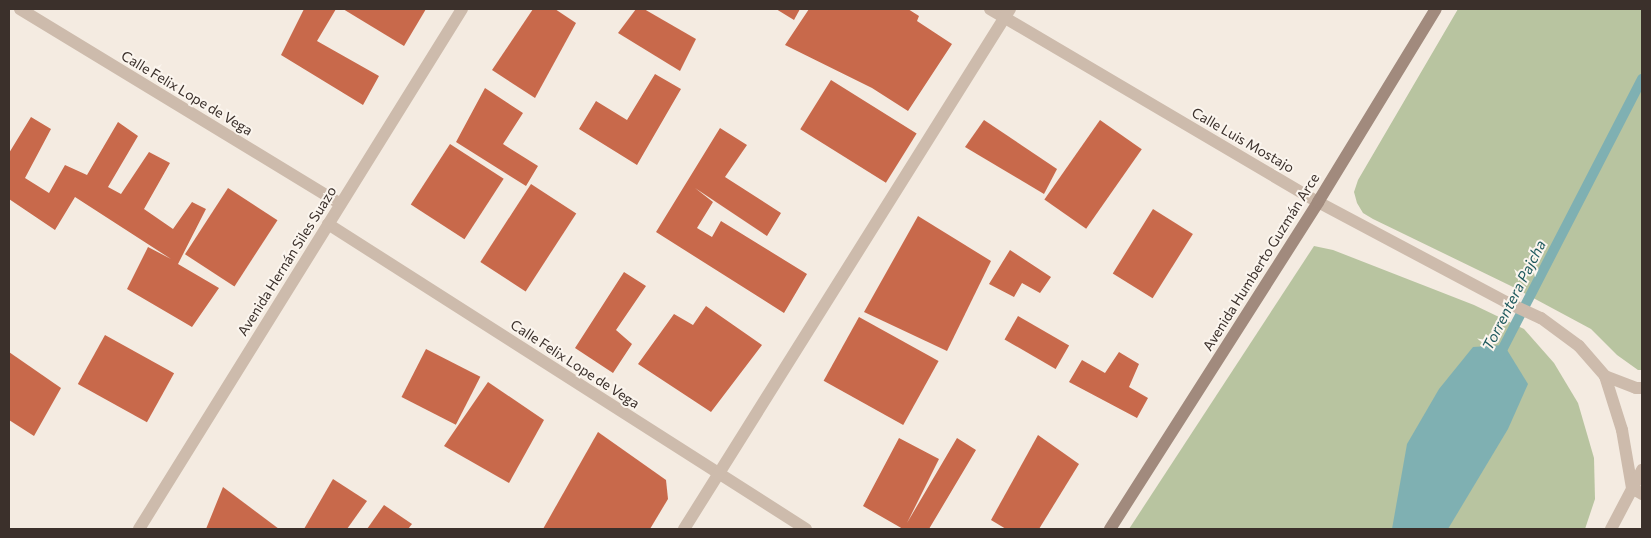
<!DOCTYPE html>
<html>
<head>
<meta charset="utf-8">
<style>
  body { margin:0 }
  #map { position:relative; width:1651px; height:538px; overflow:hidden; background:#f4ebe1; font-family:Commissioner,sans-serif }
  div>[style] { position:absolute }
  .green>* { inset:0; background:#b8c4a0 }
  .water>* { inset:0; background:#7fb0b2 }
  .stream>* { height:10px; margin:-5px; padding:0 5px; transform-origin:5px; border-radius:5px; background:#7fb0b2 }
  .building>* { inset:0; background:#c8694b; transform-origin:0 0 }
  .minor>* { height:12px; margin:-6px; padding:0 6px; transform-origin:6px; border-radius:6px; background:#cdbbac }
  .secondary>* { height:12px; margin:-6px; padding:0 6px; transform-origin:6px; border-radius:6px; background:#a18a7d }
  span { translate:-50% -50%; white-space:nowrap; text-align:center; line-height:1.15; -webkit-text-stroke:4px #fbf5ee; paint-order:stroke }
  .street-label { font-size:14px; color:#3b302b }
  .water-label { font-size:15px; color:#1f5a5e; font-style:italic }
  .frame { position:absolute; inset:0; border:10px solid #3b302b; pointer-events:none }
</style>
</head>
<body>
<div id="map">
  <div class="green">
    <div style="clip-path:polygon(1458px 9px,1642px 9px,1642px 370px,1638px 370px,1617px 355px,1591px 329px,1511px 286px,1373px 219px,1363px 213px,1357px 203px,1354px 192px,1358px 180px)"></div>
    <div style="clip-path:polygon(1314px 246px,1333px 250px,1474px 305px,1524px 329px,1554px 363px,1578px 403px,1594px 458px,1595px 499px,1585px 529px,1129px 529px)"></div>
  </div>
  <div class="water">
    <div style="clip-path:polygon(1504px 345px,1528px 384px,1508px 429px,1448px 529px,1392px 529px,1407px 444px,1439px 389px,1473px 347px)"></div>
  </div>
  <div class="stream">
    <div style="left:1499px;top:356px;width:312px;rotate:-62.7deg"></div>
  </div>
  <div class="building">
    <div style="clip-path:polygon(304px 9px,336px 9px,317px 41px,379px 76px,363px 105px,281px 55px)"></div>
    <div style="clip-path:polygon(343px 9px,426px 9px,404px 46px)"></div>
    <div style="clip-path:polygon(533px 9px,555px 9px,576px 23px,535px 98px,492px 70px)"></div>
    <div style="clip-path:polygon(636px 9px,644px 9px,696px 39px,680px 71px,618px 33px)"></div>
    <div style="clip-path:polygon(776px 9px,800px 9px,794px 20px)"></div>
    <div style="clip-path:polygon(809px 9px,908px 9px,919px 16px,917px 21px,952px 44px,908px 111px,872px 88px,785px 45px)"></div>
    <div style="clip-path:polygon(655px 74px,681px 89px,637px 165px,579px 129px,596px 101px,627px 120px)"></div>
    <div style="left:831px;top:80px;width:101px;height:58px;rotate:32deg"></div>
    <div style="clip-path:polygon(485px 88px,523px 113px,503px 144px,538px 166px,526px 186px,456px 142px)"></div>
    <div style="clip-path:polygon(31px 117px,51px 129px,25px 178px,49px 193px,65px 165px,87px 175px,118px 122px,138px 136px,108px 187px,121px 194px,149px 152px,170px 163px,144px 209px,173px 229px,192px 202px,206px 209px,178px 264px,219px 288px,192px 327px,127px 289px,148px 247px,171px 259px,75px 197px,55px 230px,9px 199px,9px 153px)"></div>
    <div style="clip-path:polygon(984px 120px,1057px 169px,1044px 194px,965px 147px)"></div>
    <div style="left:1100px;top:120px;width:51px;height:97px;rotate:35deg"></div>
    <div style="clip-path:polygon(720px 128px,747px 145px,725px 177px,781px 213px,767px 236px,695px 188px,713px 202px,697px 228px,712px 237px,721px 221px,807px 274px,784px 313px,656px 232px)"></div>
    <div style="left:450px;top:144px;width:64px;height:72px;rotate:33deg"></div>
    <div style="left:531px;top:184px;width:54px;height:93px;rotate:33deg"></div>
    <div style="left:228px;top:188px;width:59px;height:79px;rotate:33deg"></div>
    <div style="left:1153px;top:209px;width:47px;height:76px;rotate:32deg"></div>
    <div style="clip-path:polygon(918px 216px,991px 261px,947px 351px,864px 312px)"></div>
    <div style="clip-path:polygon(1010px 250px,1051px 277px,1040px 293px,1022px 283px,1014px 297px,989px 284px)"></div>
    <div style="clip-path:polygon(624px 272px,646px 286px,616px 330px,632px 344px,613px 373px,575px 348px)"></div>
    <div style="clip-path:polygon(706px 306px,762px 345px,711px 412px,638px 364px,674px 314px,693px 325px)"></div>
    <div style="left:1018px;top:316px;width:59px;height:27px;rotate:30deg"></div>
    <div style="left:859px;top:317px;width:91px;height:73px;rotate:29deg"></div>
    <div style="left:105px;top:335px;width:79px;height:56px;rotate:29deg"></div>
    <div style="left:426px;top:349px;width:61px;height:54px;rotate:27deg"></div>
    <div style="clip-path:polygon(9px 352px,61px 388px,34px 436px,9px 420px)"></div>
    <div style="clip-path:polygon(1119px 352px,1139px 364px,1129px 387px,1148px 398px,1137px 418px,1069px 382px,1082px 360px,1105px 373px)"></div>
    <div style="clip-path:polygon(488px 382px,544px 420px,509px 483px,444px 446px)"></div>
    <div style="clip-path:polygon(598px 432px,666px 480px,668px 499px,650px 529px,543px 529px)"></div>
    <div style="clip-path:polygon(1038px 435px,1079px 464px,1039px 529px,1006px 529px,991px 520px)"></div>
    <div style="clip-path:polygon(899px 438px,939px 459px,907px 523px,957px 438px,976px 450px,929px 529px,903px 529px,863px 506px)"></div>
    <div style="clip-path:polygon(333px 479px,367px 501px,347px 529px,304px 529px)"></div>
    <div style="clip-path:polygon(223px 487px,279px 529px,206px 529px)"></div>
    <div style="clip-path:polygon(384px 505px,412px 524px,408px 529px,367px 529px)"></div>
  </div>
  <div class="minor">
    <div style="left:20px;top:9px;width:373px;rotate:31.3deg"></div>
    <div style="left:990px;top:9px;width:381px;rotate:30.5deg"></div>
    <div style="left:1318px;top:202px;width:213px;rotate:28deg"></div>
    <div style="left:1506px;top:302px;width:38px;rotate:25deg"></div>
    <div style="left:1541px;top:318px;width:47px;rotate:36.4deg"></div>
    <div style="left:1579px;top:346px;width:40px;rotate:49deg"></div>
    <div style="left:1605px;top:376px;width:57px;rotate:72.5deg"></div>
    <div style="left:1622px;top:430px;width:59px;rotate:80.2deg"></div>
    <div style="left:1632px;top:488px;width:12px;rotate:31deg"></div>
    <div style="left:328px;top:224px;width:567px;rotate:32.54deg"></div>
    <div style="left:1605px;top:376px;width:33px;rotate:21deg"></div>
    <div style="left:1636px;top:388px;width:6px"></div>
    <div style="left:139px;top:529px;width:612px;rotate:-58.15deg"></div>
    <div style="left:684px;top:529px;width:614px;rotate:-57.92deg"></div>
    <div style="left:1611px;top:529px;width:67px;rotate:-62.3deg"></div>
  </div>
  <div class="secondary">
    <div style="left:1110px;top:529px;width:388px;rotate:-57.5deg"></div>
    <div style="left:1318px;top:202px;width:226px;rotate:-58.6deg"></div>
  </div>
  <div class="street-label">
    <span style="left:187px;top:93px;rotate:31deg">Calle Felix Lope de Vega</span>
    <span style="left:1243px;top:140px;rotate:30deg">Calle Luis Mostajo</span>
    <span style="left:287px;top:261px;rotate:-58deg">Avenida Hernán Siles Suazo</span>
    <span style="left:1261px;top:262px;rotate:-58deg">Avenida Humberto Guzmán Arce</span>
    <span style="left:575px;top:364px;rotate:33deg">Calle Felix Lope de Vega</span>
  </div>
  <div class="water-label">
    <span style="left:1514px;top:295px;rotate:-63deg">Torrentera Pajcha</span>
  </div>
  <div class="frame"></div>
</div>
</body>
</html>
